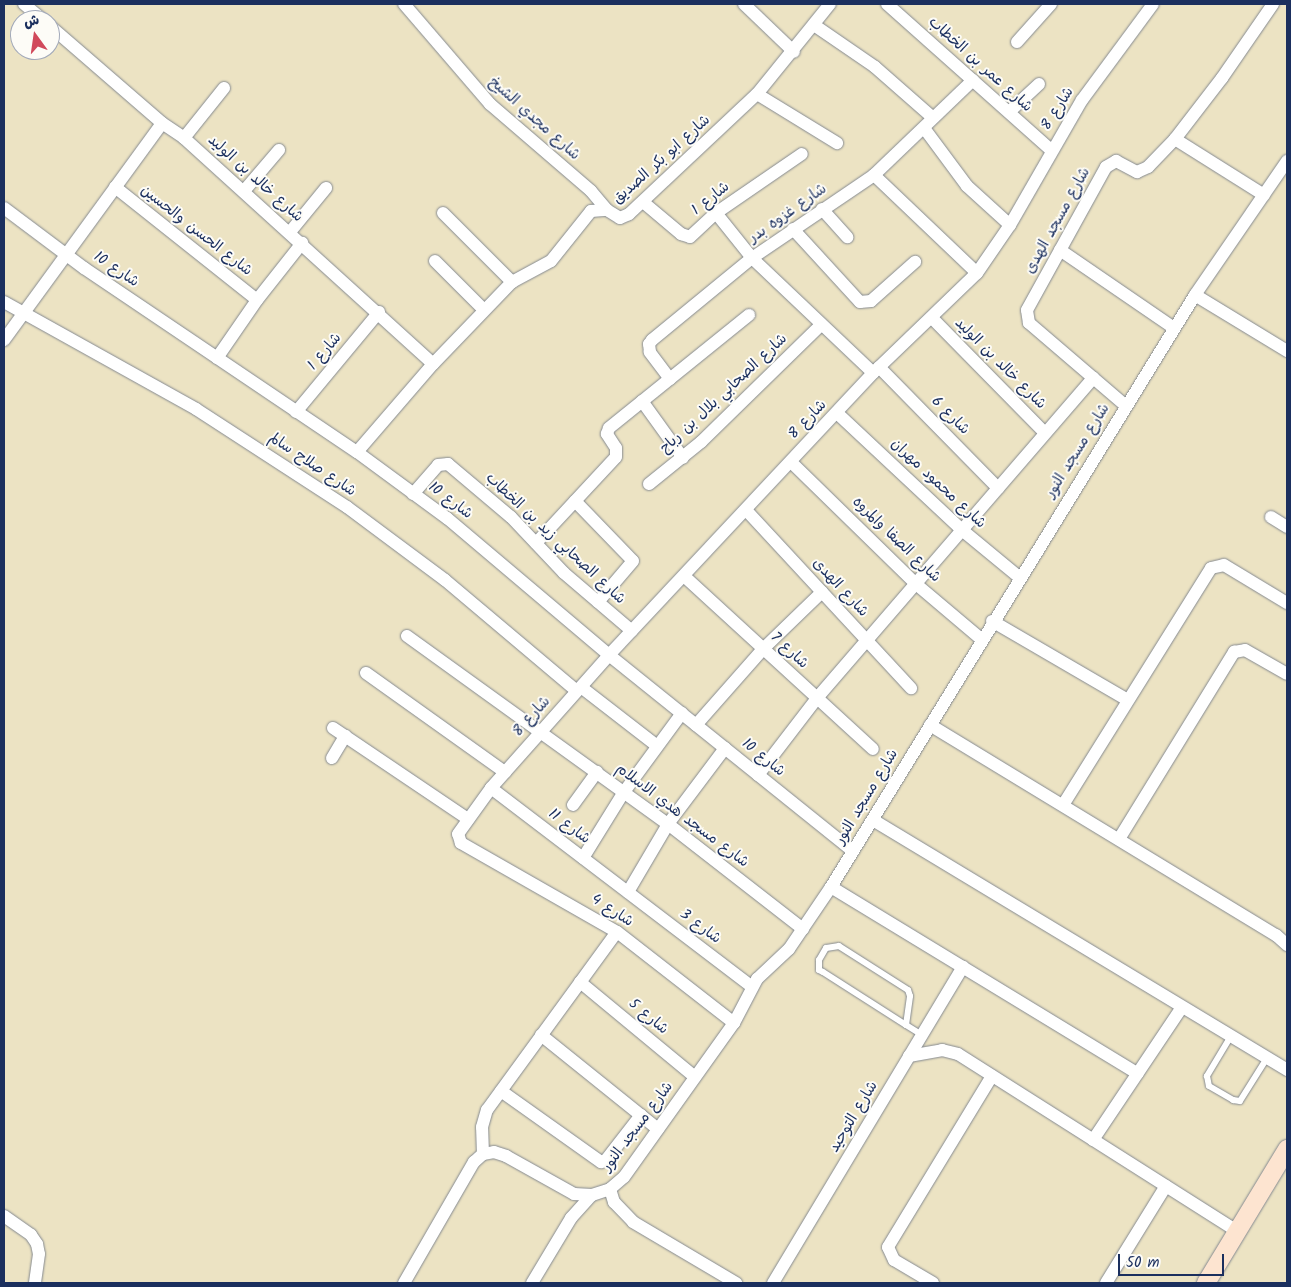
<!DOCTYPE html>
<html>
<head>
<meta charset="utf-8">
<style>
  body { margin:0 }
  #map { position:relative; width:1291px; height:1287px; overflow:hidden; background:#ece3c3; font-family:Kalam,"Playpen Sans Arabic",sans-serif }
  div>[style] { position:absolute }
  .roads { filter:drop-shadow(0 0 1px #848990) drop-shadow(0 0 1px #848990) }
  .lane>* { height:6px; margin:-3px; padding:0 3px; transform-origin:3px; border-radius:3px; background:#fff }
  .street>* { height:12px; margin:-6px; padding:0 6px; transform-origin:6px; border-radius:6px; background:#fff }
  .secondary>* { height:18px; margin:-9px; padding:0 9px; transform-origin:9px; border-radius:9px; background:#fde4d0 }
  span { translate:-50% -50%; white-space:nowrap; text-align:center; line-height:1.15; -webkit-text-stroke:4px #fdfcf7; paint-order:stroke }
  .street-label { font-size:15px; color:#1b2f5e }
  .frame { position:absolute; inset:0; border:5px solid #1b2f5e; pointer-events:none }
  .north { position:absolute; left:10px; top:10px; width:50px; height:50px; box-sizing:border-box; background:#fdfcf7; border:1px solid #a3aaba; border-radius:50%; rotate:346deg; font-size:14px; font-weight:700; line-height:20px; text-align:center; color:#1b2f5e }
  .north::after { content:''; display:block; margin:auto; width:18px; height:22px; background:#d1495b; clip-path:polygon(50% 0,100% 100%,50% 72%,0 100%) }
  .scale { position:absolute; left:1118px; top:1254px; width:106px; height:22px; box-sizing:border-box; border:2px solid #1b2f5e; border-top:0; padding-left:6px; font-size:15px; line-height:18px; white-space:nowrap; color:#1b2f5e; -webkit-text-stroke:4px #fdfcf7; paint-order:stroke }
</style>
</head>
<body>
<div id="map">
  <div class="roads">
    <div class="lane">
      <div style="left:906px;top:1025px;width:29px;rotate:-82deg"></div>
      <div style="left:910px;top:996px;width:6px;rotate:-108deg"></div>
      <div style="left:908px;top:990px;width:82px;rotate:-147.5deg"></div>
      <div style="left:839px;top:946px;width:13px;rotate:171deg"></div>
      <div style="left:826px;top:948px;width:14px;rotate:120deg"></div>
      <div style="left:819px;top:960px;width:10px;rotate:90deg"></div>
      <div style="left:819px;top:970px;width:4px;rotate:27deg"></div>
      <div style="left:823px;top:972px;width:98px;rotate:32.6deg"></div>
      <div style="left:906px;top:1025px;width:19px;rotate:32deg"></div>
      <div style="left:1231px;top:1036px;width:47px;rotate:121deg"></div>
      <div style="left:1207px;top:1076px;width:10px;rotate:79deg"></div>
      <div style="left:1209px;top:1086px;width:28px;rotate:30deg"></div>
      <div style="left:1233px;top:1100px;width:7px;rotate:8deg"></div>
      <div style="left:1240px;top:1101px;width:51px;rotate:-57.9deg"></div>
    </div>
    <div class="street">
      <div style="left:24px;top:4px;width:25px;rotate:40deg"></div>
      <div style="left:404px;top:4px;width:132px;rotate:49.3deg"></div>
      <div style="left:490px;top:104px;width:133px;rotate:40.7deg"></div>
      <div style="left:591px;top:191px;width:25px;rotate:50deg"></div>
      <div style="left:744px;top:4px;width:69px;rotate:43.8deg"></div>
      <div style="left:887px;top:4px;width:220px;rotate:41.7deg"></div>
      <div style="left:814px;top:25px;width:74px;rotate:34.5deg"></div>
      <div style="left:875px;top:67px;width:77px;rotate:41.3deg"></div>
      <div style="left:50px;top:26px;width:148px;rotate:40.9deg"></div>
      <div style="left:162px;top:123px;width:27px;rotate:34deg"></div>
      <div style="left:184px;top:138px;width:336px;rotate:42.2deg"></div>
      <div style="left:1017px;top:42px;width:51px;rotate:-48.2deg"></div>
      <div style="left:757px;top:94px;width:94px;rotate:31.5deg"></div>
      <div style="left:1009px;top:112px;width:41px;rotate:-43deg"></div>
      <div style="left:924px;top:128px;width:72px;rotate:53.4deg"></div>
      <div style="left:967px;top:186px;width:58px;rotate:42.2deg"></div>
      <div style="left:184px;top:138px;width:64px;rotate:-51.3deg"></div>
      <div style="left:1175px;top:139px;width:105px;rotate:32.2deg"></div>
      <div style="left:874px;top:175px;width:142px;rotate:43.6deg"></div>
      <div style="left:115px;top:187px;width:181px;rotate:38.5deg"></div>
      <div style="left:244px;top:191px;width:54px;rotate:-49.5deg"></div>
      <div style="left:643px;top:202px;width:50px;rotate:40.1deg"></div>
      <div style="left:681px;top:234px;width:9px;rotate:18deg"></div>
      <div style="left:690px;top:237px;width:35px;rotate:-43deg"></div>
      <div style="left:716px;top:213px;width:104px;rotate:-34.5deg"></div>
      <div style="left:4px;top:208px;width:100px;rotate:36.9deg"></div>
      <div style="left:84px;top:268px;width:329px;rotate:34deg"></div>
      <div style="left:357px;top:452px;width:112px;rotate:36.3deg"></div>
      <div style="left:447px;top:518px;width:212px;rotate:40.2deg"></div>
      <div style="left:609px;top:655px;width:313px;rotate:38.8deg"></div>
      <div style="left:822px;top:209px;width:38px;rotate:48deg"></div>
      <div style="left:443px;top:213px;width:98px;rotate:45deg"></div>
      <div style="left:716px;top:213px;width:58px;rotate:51.3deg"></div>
      <div style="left:752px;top:258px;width:167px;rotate:43.5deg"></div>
      <div style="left:793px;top:229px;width:99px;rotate:47.5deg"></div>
      <div style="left:860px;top:302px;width:11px;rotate:-5deg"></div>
      <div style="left:871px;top:301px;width:59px;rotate:-41.6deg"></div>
      <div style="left:290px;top:232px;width:57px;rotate:-50.7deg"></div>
      <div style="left:1060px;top:250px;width:138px;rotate:34.4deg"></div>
      <div style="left:435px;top:261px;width:69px;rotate:45deg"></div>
      <div style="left:1195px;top:295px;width:108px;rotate:31.3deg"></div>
      <div style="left:4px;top:302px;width:220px;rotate:29.1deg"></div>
      <div style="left:196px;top:409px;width:180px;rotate:33deg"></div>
      <div style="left:347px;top:507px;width:122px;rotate:36.7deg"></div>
      <div style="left:445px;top:580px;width:172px;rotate:40.1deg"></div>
      <div style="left:932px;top:318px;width:161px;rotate:45.5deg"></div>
      <div style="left:4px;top:340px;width:268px;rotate:-53.9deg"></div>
      <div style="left:217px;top:358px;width:70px;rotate:-55.4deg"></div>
      <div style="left:257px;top:300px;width:73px;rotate:-51.7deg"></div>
      <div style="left:879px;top:367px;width:170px;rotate:45.5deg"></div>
      <div style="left:670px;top:379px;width:34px;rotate:-127deg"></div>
      <div style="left:650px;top:352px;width:8px;rotate:-97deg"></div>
      <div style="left:649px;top:344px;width:5px;rotate:-53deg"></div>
      <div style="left:652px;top:340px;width:129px;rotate:-39.4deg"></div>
      <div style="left:752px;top:258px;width:148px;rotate:-34.2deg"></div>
      <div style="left:874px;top:175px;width:137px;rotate:-43.8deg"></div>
      <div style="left:642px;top:401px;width:70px;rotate:54.3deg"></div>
      <div style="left:1126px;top:406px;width:128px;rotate:-139.4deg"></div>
      <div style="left:1029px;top:323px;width:13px;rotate:-99deg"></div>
      <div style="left:1027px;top:310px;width:163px;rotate:-61.1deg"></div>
      <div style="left:1106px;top:167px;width:12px;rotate:-31deg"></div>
      <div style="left:1116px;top:161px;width:24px;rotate:28deg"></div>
      <div style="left:1137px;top:172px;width:12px;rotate:-24deg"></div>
      <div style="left:1148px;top:167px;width:39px;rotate:-46deg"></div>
      <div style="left:1175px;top:139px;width:77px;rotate:-52.4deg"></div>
      <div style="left:1222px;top:78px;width:90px;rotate:-55.4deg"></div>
      <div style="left:296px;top:412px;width:130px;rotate:-50.3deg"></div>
      <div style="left:837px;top:413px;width:171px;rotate:43.1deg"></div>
      <div style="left:962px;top:530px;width:74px;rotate:39.5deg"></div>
      <div style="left:357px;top:452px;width:116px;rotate:-49.2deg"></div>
      <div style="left:433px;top:364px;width:114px;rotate:-46.1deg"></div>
      <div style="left:512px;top:282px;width:44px;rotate:-28.3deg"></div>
      <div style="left:551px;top:261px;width:64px;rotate:-51.3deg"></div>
      <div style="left:591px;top:211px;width:16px;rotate:-4deg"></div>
      <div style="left:607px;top:210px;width:15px;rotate:32deg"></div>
      <div style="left:620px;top:218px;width:10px;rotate:-24deg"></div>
      <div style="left:629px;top:214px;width:175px;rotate:-43.2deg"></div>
      <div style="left:757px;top:94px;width:116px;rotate:-51deg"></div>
      <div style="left:791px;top:462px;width:175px;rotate:44.3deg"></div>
      <div style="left:916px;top:584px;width:85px;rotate:40.2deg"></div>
      <div style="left:649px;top:484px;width:67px;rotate:-38.9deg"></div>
      <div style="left:701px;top:442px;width:166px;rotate:-44.3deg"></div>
      <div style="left:413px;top:494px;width:38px;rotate:-49deg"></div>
      <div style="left:438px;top:465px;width:10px;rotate:-6deg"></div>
      <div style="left:448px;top:464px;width:82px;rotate:40.1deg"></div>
      <div style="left:511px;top:517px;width:77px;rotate:46.6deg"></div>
      <div style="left:564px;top:573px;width:89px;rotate:40.5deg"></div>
      <div style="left:575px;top:501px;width:83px;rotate:46deg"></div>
      <div style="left:633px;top:561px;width:54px;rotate:130.5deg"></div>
      <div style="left:746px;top:510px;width:243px;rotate:47.2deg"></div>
      <div style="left:1271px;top:517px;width:19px;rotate:32deg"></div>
      <div style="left:536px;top:543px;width:117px;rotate:-47.1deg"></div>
      <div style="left:616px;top:457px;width:9px;rotate:-90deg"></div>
      <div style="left:616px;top:448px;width:17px;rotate:-123deg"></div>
      <div style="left:607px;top:434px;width:6px;rotate:-72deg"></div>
      <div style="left:609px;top:428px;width:180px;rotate:-38.9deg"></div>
      <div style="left:684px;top:576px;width:256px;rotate:42.5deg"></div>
      <div style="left:992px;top:621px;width:157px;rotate:30.2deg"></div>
      <div style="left:407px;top:636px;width:322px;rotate:35.8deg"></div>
      <div style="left:668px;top:824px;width:171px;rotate:37.9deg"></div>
      <div style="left:366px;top:673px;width:171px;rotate:35.5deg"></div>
      <div style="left:581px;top:687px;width:96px;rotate:37.8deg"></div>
      <div style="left:696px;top:725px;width:101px;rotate:-48.6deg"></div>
      <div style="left:763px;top:649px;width:82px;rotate:-44deg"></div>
      <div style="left:930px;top:725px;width:405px;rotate:31.3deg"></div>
      <div style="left:1276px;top:935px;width:15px;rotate:42deg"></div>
      <div style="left:333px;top:728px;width:163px;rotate:34deg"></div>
      <div style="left:332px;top:758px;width:26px;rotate:-59deg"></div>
      <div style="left:758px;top:775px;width:97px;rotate:-52.5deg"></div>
      <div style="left:817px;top:698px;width:423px;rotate:-49.2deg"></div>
      <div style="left:491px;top:788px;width:328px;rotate:37.3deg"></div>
      <div style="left:573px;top:805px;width:41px;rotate:-54deg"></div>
      <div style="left:1063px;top:805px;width:279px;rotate:-58deg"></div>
      <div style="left:1211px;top:568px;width:13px;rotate:-13deg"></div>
      <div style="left:1224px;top:565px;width:74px;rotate:31.1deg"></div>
      <div style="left:873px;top:820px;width:484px;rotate:31.1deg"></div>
      <div style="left:1119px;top:839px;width:220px;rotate:-58.4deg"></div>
      <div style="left:1234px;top:652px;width:11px;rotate:-10deg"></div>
      <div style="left:1245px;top:650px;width:48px;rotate:29.7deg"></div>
      <div style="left:583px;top:858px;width:78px;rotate:-58.2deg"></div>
      <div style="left:624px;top:792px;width:98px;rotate:-53.7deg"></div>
      <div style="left:831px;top:887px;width:359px;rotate:31.3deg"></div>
      <div style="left:628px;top:892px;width:79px;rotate:-59.5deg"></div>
      <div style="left:668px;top:824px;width:95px;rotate:-53.1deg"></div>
      <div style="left:580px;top:982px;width:149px;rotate:39.6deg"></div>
      <div style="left:734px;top:1023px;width:148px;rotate:-142.1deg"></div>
      <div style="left:617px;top:932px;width:180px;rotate:-150.3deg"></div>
      <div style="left:461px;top:843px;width:9px;rotate:-108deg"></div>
      <div style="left:458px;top:834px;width:57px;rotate:-54.3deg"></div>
      <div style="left:491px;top:788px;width:178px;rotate:-48.4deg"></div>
      <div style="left:609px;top:655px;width:386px;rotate:-46.9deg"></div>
      <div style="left:873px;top:373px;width:144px;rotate:-43.9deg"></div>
      <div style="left:977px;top:273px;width:58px;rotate:-55.5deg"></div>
      <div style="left:1010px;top:225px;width:144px;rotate:-60.1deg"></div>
      <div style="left:1082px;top:100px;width:119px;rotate:-53.5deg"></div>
      <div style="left:541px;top:1035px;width:150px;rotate:38.8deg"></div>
      <div style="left:909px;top:1056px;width:34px;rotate:-10deg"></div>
      <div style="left:942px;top:1050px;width:16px;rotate:14deg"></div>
      <div style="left:958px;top:1054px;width:330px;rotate:32.4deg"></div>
      <div style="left:501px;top:1091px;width:123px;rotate:35.4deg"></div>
      <div style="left:601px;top:1162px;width:5px;rotate:-22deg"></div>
      <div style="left:606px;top:1160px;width:57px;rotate:-52.1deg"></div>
      <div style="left:1093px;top:1140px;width:160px;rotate:-56.2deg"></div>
      <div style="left:483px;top:1154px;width:27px;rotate:-92deg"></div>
      <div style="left:482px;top:1127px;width:18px;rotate:-74deg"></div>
      <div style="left:487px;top:1110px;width:220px;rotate:-53.9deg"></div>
      <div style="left:610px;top:1189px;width:14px;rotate:73deg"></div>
      <div style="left:614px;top:1202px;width:28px;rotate:46deg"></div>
      <div style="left:633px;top:1222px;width:120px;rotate:30.6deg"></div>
      <div style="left:4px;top:1216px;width:33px;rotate:35deg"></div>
      <div style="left:31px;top:1235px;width:11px;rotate:56deg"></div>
      <div style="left:37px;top:1244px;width:10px;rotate:79deg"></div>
      <div style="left:39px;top:1254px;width:29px;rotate:98deg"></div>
      <div style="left:404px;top:1283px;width:140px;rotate:-60deg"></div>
      <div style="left:474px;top:1162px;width:12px;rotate:-42deg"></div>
      <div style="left:483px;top:1154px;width:11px;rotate:-10deg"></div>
      <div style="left:494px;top:1152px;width:13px;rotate:18deg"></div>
      <div style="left:506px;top:1156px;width:78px;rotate:29.2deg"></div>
      <div style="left:574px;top:1194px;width:18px;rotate:3deg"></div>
      <div style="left:592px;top:1195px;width:19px;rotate:-18deg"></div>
      <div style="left:610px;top:1189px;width:18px;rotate:-41deg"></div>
      <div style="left:624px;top:1177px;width:189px;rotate:-54.5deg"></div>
      <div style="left:734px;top:1023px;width:50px;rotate:-62.4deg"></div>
      <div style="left:757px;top:979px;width:44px;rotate:-43.2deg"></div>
      <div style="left:789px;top:949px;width:75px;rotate:-55.9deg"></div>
      <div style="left:831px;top:887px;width:695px;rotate:-58.41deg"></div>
      <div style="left:1195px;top:295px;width:163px;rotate:-55.5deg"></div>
      <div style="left:532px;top:1283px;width:76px;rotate:-59deg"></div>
      <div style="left:571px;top:1218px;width:31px;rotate:-48deg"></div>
      <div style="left:773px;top:1283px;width:369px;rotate:-59deg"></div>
      <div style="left:933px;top:1283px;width:45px;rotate:-149.5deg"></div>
      <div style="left:894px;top:1260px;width:14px;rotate:-115deg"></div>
      <div style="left:888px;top:1247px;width:200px;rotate:-58.7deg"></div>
      <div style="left:1106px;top:1283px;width:114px;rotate:-58.3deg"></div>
    </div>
    <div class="secondary">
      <div style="left:1206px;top:1283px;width:157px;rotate:-58.8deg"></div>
    </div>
  </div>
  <div class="street-label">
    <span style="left:980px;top:65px;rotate:42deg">شارع عمر بن الخطاب</span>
    <span style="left:1058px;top:109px;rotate:-58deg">شارع 8</span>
    <span style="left:534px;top:119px;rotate:42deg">شارع مجدي الشيخ</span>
    <span style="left:662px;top:160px;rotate:-42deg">شارع ابو بكر الصديق</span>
    <span style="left:255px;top:179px;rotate:42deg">شارع خالد بن الوليد</span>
    <span style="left:711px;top:199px;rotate:-39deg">شارع 1</span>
    <span style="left:788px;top:214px;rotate:-35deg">شارع غزوه بدر</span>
    <span style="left:1058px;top:221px;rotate:-61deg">شارع مسجد الهدى</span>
    <span style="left:196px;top:231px;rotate:38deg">شارع الحسن والحسين</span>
    <span style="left:116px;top:270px;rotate:34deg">شارع 10</span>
    <span style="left:325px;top:352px;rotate:-50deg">شارع 1</span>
    <span style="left:1000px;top:364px;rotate:45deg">شارع خالد بن الوليد</span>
    <span style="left:724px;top:394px;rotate:-43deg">شارع الصحابي بلال بن رباح</span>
    <span style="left:950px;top:416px;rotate:45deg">شارع 6</span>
    <span style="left:808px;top:420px;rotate:-46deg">شارع 8</span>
    <span style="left:1078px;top:451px;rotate:-58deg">شارع مسجد النور</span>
    <span style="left:312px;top:465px;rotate:34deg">شارع صلاح سالم</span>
    <span style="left:938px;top:484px;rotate:43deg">شارع محمود مهران</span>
    <span style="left:450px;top:501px;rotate:37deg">شارع 10</span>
    <span style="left:555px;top:539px;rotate:43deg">شارع الصحابي زيد بن الخطاب</span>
    <span style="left:896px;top:540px;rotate:44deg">شارع الصفا والمروه</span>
    <span style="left:840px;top:588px;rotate:47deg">شارع الهدى</span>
    <span style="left:789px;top:651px;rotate:43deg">شارع 7</span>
    <span style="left:532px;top:717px;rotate:-48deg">شارع 8</span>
    <span style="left:763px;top:758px;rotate:39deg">شارع 10</span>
    <span style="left:867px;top:797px;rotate:-59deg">شارع مسجد النور</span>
    <span style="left:682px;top:816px;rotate:37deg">شارع مسجد هدي الاسلام</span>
    <span style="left:569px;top:827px;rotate:37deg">شارع 11</span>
    <span style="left:612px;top:911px;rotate:33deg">شارع 4</span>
    <span style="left:700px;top:927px;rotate:37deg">شارع 3</span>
    <span style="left:648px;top:1017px;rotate:40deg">شارع 5</span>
    <span style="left:854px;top:1117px;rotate:-59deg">شارع التوحيد</span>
    <span style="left:638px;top:1127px;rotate:-53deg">شارع مسجد النور</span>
  </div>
  <div class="frame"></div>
  <div class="north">ش</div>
  <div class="scale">50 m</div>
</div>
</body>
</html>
